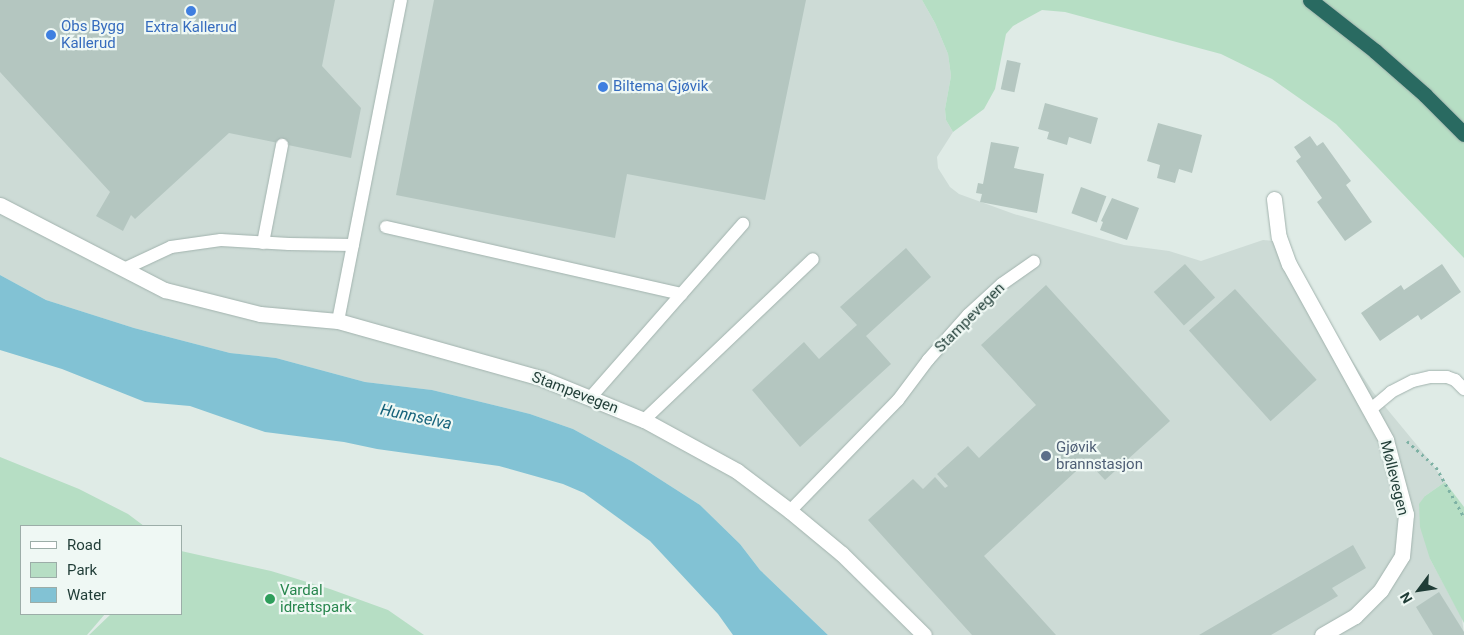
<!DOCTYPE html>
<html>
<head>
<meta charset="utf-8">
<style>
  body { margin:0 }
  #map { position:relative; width:1464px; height:635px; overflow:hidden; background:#dfebe6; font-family:Roboto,sans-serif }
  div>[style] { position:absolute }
  .built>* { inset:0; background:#cddbd6 }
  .green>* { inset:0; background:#b6dec4 }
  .water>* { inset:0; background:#82c2d4 }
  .building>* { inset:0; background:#b4c6c0; transform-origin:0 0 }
  .path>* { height:3px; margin-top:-1.5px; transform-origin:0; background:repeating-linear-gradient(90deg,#7db1a4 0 2.5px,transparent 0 6.5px) }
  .roads { filter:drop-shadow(0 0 1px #a2b3ae) drop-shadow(0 0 1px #a2b3ae) }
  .lane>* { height:12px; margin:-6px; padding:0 6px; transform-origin:6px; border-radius:6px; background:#fff }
  .street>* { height:15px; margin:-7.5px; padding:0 7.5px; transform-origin:7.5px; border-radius:7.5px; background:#fff }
  .highway>* { height:15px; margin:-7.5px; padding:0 7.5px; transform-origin:7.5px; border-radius:7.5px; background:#296a61 }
  .dots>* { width:14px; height:14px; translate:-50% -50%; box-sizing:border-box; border:2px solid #eff8f4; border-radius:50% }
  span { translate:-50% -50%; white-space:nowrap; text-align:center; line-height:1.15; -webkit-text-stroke:4.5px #eff8f4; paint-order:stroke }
  .shop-label { font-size:15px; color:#366cbe }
  .left { translate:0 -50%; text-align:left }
  .street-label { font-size:15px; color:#1f3c36 }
  .service-label { font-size:15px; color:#4e5e75 }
  .leisure-label { font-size:15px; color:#27864d }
  .water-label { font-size:16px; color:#16637b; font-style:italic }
  .legend { position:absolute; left:20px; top:525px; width:162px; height:90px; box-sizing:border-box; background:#eff8f4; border:1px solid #9cada8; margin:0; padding:6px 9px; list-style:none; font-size:15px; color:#1f3c36 }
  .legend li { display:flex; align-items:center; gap:10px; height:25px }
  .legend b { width:25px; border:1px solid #9cada8 }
  .north { position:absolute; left:1394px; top:565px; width:50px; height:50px; -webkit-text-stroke:4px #eff8f4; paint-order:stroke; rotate:239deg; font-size:14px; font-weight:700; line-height:20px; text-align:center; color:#1f3c36 }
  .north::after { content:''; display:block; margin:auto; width:18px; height:22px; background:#1f3c36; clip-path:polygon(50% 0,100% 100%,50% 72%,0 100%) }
</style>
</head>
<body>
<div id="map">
  <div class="built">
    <div style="clip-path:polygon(0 0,922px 0,935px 23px,948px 54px,951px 76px,945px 109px,946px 120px,953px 132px,937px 157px,938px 168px,950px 187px,959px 194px,1014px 214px,1124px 245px,1169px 251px,1201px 261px,1263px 240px,1274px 241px,1373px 392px,1430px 461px,1445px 482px,1425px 496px,1430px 559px,1462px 618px,1464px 635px,828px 635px,760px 570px,740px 544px,700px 505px,633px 462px,573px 429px,530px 414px,432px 390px,365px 382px,276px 358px,230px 353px,134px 328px,46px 300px,0 275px)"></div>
  </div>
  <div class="green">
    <div style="clip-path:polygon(922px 0,1464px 0,1464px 258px,1336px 124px,1272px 79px,1221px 54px,1065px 12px,1042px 10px,1013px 26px,1006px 34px,995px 89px,984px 109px,953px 132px,946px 120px,945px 109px,951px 76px,948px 54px,935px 23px)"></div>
    <div style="clip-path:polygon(0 457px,79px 489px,128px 514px,144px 526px,21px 526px,21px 614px,105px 614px,87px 635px,0 635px)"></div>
    <div style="clip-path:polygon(1445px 482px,1464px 507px,1464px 623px,1430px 559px,1420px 527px,1419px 504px,1425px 496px)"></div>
    <div style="clip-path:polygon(181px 551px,271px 571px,330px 589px,388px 610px,424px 635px,89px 635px,111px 614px,181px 614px)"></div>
  </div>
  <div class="water">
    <div style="clip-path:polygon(0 275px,46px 300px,134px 328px,230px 353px,276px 358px,365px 382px,432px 390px,530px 414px,573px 429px,633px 462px,700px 505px,740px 544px,760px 570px,828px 635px,733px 635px,718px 614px,650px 541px,584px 493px,563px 484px,499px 466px,377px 449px,344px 442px,265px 432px,190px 406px,145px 402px,62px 369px,0 350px)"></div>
  </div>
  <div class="building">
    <div style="clip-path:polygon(0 0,335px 0,322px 66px,361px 108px,351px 158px,229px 133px,135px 219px,131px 215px,123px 231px,96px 216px,110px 192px,0 72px)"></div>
    <div style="clip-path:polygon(434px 0,806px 0,765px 200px,627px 174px,615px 238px,396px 195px)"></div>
    <div style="left:1007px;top:60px;width:14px;height:30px;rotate:12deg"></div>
    <div style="clip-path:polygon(1045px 103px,1098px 118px,1091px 144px,1069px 137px,1067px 145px,1047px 139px,1049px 132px,1038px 129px)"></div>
    <div style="clip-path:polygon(1158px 123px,1202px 135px,1192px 173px,1179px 169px,1175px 183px,1157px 178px,1160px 165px,1147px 161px)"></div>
    <div style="clip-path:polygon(1310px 136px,1317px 146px,1323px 142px,1351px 181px,1346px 185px,1372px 222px,1345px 241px,1317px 202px,1322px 198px,1296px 161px,1301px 157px,1294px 147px)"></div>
    <div style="clip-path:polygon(991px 142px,1019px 147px,1014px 168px,1044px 174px,1037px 213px,980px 202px,982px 194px,976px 193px,978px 183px,983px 184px)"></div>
    <div style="left:1081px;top:187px;width:27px;height:28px;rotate:20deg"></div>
    <div style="clip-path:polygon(1112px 198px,1139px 208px,1127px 240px,1100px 230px,1103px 222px,1101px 221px)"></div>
    <div style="clip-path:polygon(906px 248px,931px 277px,866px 336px,891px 364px,800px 447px,752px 390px,804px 342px,819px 359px,857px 325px,840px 307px)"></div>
    <div style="left:1185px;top:264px;width:45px;height:42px;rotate:48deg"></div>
    <div style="clip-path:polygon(1442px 264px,1461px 292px,1421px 320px,1418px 315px,1380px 341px,1361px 313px,1401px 285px,1404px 290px)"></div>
    <div style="clip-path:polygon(1046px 285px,1170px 421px,1105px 480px,1087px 461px,984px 556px,1056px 635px,972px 635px,868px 520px,913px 479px,923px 489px,935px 477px,945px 488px,948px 486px,937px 474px,968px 446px,979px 458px,1036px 405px,981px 345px)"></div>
    <div style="left:1235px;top:289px;width:122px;height:62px;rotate:48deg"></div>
    <div style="clip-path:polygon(1353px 545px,1366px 568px,1332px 588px,1338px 596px,1271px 635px,1199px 635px)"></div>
    <div style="clip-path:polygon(1439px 592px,1464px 632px,1464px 635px,1433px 635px,1416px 607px)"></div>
  </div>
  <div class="path">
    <div style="left:1407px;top:441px;width:39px;rotate:42deg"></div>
    <div style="left:1436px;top:467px;width:57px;rotate:60.8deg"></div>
  </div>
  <div class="roads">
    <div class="lane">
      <div style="left:386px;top:227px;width:303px;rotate:12.8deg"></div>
      <div style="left:263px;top:243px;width:100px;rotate:-79deg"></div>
      <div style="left:124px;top:269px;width:52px;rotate:-25.1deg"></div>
      <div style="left:171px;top:247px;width:50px;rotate:-8deg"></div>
      <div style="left:221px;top:240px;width:68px;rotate:3.4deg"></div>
      <div style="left:289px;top:244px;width:64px;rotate:0.9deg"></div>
      <div style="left:338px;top:321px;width:327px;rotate:-78.9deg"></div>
      <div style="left:590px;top:398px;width:232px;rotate:-48.7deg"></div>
      <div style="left:1371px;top:409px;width:26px;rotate:-40deg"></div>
      <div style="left:1391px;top:392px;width:25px;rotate:-27deg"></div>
      <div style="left:1413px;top:381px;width:18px;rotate:-13deg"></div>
      <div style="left:1431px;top:377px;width:16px"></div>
      <div style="left:1447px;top:377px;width:9px;rotate:21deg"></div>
      <div style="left:1455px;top:380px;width:13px;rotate:45deg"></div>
      <div style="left:644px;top:420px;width:233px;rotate:-43.6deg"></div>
      <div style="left:790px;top:511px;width:155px;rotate:-45.8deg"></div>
      <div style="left:898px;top:400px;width:50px;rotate:-53.1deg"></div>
      <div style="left:928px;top:360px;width:60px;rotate:-48.4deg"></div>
      <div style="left:968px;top:315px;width:46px;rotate:-42.4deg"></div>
      <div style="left:1002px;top:284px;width:39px;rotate:-35deg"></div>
    </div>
    <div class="street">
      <div style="left:1274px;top:199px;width:38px;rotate:83deg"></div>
      <div style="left:1279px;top:237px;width:29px;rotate:70deg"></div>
      <div style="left:1289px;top:264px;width:201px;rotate:61.1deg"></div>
      <div style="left:1386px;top:440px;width:77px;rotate:74.9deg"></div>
      <div style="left:1406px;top:514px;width:42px;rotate:95.4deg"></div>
      <div style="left:1402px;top:556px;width:40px;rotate:122deg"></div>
      <div style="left:1381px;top:590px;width:37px;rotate:135deg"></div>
      <div style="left:1355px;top:616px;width:38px;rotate:150deg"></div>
      <div style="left:0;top:205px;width:186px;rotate:27.3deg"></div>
      <div style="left:165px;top:290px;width:98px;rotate:14.2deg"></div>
      <div style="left:260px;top:314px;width:78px;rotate:5.1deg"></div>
      <div style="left:338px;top:321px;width:211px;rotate:15.7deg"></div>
      <div style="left:541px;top:378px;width:111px;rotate:22.2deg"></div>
      <div style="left:644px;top:420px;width:106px;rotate:28.7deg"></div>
      <div style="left:737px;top:471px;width:66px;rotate:37deg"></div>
      <div style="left:790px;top:511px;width:67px;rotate:39.6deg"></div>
      <div style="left:842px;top:554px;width:115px;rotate:44.6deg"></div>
    </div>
    <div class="highway">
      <div style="left:1310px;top:0;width:83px;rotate:38.1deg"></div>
      <div style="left:1375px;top:51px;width:67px;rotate:41.3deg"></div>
      <div style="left:1425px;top:95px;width:55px;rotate:45deg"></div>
    </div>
  </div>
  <div class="dots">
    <div style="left:191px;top:11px;background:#3f7fe0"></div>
    <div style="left:51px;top:35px;background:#3f7fe0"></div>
    <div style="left:603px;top:87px;background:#3f7fe0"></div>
    <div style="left:1046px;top:456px;background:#5c6f8a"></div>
    <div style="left:270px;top:599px;background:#2e9e5b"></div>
  </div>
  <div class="shop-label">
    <span class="left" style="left:61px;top:35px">Obs Bygg<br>Kallerud</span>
    <span style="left:191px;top:28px">Extra Kallerud</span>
    <span class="left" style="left:613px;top:87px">Biltema Gjøvik</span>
  </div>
  <div class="street-label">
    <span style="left:970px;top:318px;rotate:-45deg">Stampevegen</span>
    <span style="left:575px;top:393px;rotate:21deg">Stampevegen</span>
    <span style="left:1394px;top:478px;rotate:76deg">Møllevegen</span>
  </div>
  <div class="service-label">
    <span class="left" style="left:1056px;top:456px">Gjøvik<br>brannstasjon</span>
  </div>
  <div class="leisure-label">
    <span class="left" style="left:280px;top:599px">Vardal<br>idrettspark</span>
  </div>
  <div class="water-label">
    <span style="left:416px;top:417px;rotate:12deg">Hunnselva</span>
  </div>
  <ul class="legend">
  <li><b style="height:6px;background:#fff"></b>Road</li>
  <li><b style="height:14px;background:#b6dec4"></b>Park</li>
  <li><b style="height:14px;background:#82c2d4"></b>Water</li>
  </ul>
  <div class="north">N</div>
</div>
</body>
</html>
